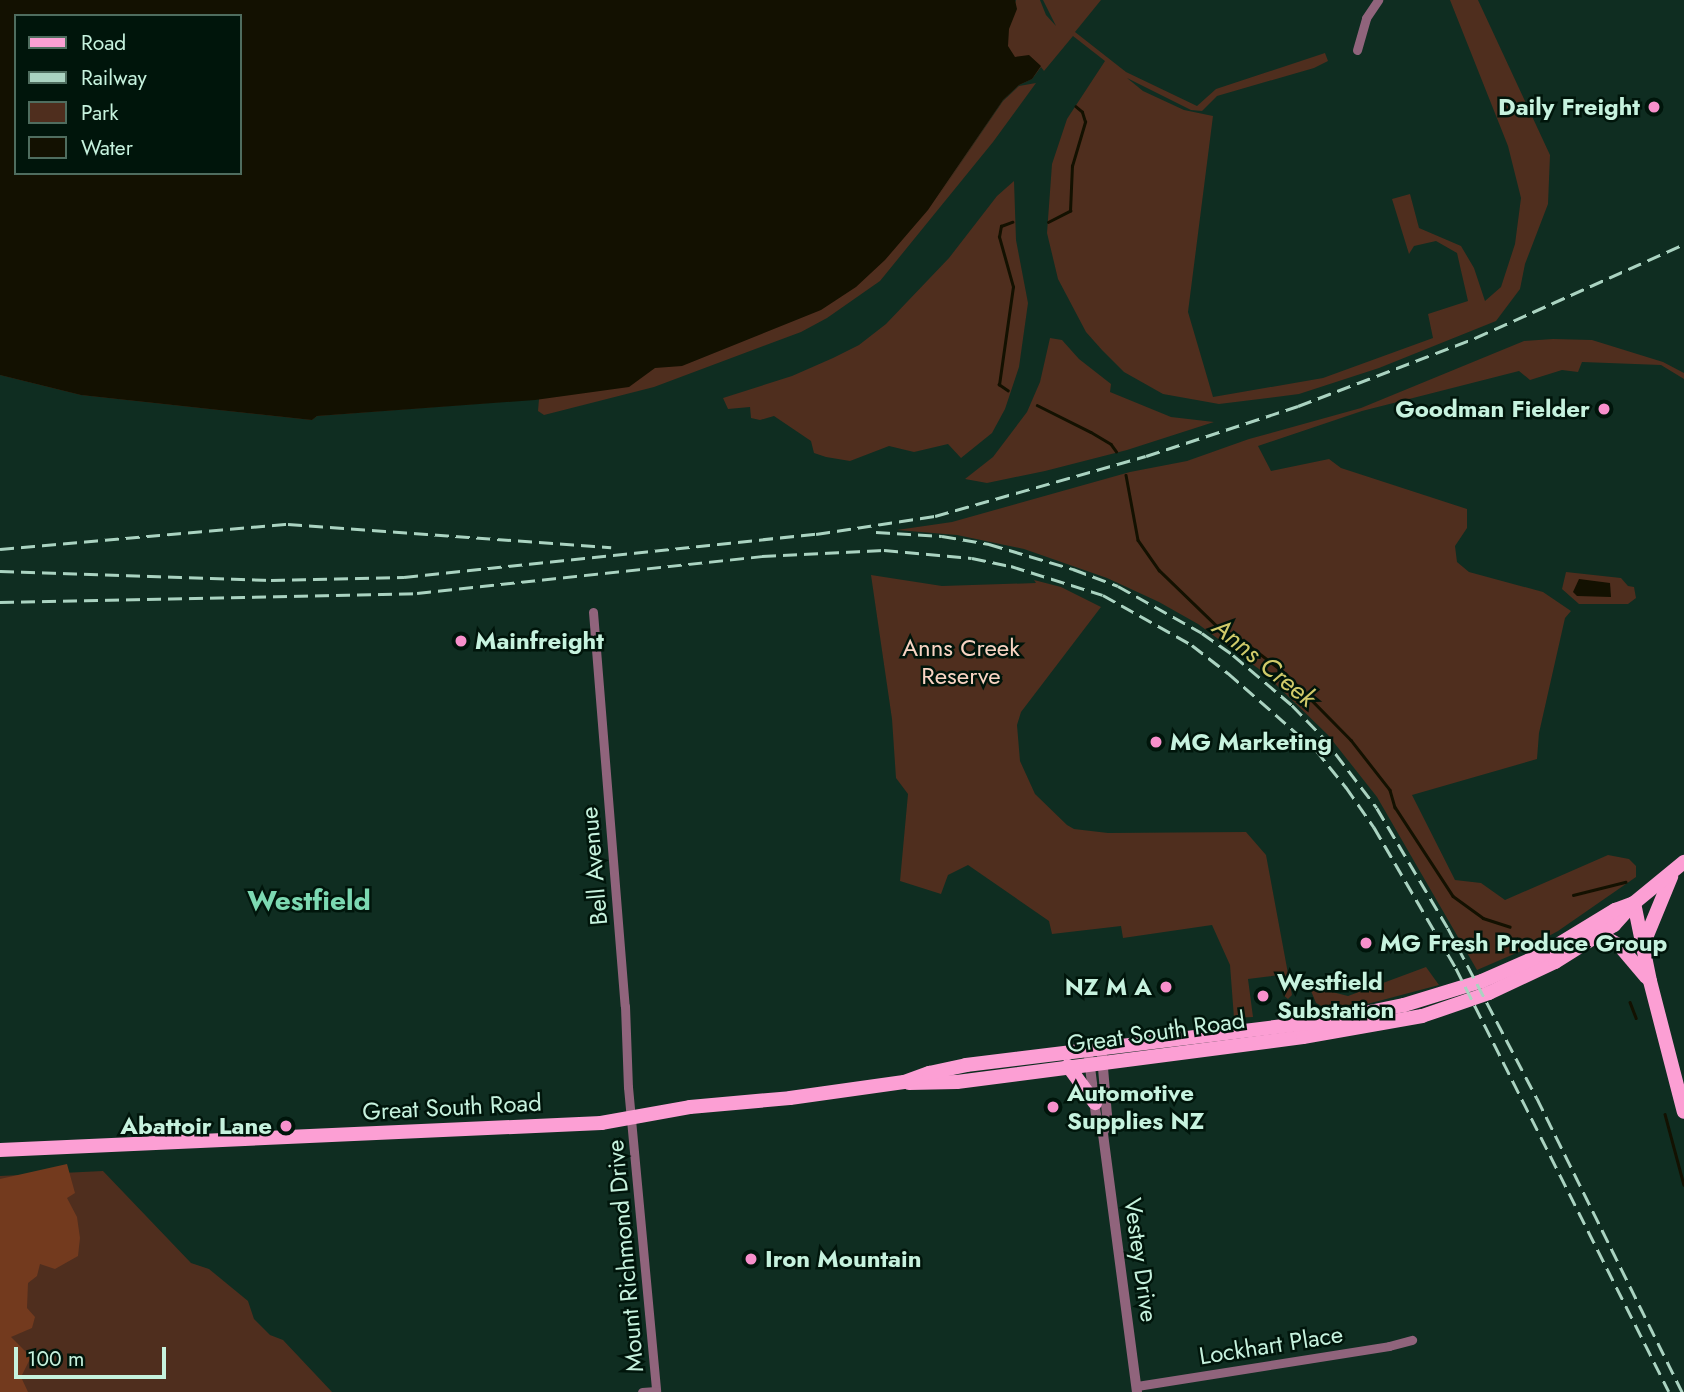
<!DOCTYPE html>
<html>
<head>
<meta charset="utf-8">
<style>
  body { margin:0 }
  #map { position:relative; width:1684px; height:1392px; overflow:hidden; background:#0f2d21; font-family:Jost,sans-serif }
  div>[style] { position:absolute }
  .green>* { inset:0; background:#4f2e1e }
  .forest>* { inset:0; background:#733a1e }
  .water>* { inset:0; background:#131101 }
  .stream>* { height:2.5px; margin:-1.25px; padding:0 1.25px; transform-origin:1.25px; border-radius:1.25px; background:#131101 }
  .minor>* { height:9px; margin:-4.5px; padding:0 4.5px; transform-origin:4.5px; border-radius:4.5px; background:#90647c }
  .tertiary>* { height:10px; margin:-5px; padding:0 5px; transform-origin:5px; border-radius:5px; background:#90647c }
  .primary>* { height:14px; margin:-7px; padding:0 7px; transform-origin:7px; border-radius:7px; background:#fc9fd4 }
  .rail>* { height:2.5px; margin-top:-1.25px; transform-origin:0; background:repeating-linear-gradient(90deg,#aad3c1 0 14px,transparent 0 21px) }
  .dots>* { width:19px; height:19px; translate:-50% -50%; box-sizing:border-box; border:4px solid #00150b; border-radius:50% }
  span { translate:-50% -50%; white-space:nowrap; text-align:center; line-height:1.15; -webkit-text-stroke:5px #00150b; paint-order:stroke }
  .poi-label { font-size:24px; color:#c6f2de; font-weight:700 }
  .right { translate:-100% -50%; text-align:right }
  .left { translate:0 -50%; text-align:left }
  .park-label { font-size:24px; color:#f9d4c3 }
  .street-label { font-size:24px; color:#c6f2de }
  .water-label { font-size:26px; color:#d0ca69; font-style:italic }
  .quarter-label { font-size:28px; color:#7cd9b2; font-weight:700 }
  .legend { position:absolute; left:14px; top:14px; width:228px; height:161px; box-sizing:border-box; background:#00150b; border:2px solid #4f6d5f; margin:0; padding:9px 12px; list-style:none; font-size:21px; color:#c6f2de }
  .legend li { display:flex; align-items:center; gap:14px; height:35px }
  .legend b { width:35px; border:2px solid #4f6d5f }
  .scale { position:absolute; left:14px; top:1347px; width:152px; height:32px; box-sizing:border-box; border:4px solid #c6f2de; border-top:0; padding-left:9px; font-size:21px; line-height:24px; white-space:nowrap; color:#c6f2de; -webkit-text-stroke:5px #00150b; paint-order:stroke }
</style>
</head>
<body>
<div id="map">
  <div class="green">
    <div style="clip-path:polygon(evenodd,0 0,1015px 0,1016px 3px,1016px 0,1040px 0,1046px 15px,1056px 26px,1043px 0,1101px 0,1075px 32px,1126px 72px,1197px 106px,1216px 89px,1325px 53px,1328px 61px,1314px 68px,1217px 96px,1202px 111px,1191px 110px,1127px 78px,1143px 91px,1184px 110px,1213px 116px,1188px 312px,1213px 397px,1323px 378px,1433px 338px,1428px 314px,1468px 301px,1457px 253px,1436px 241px,1414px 246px,1409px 254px,1392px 199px,1410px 194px,1419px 228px,1461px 246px,1474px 268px,1485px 301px,1501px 287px,1515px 244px,1521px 198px,1508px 146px,1450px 0,1478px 0,1550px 155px,1548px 204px,1525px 264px,1520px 289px,1496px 321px,1379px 368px,1299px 394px,1219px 404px,1163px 394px,1124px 372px,1102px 350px,1086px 332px,1058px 279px,1047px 233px,1052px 164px,1067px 119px,1105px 61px,1073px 36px,1044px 71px,1041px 67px,1032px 79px,1019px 85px,1003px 100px,933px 204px,1003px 101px,1019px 86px,1036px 83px,993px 142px,880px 281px,827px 318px,801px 332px,654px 387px,544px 415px,538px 411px,539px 399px,317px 416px,312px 420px,81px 395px,0 375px,0 0,16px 16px,240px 16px,240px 173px,16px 173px,16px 16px)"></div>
    <div style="clip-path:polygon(1014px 181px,1016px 240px,1028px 303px,1019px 367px,1005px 409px,992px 433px,961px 458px,948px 444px,914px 452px,889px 446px,850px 461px,826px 457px,814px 453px,811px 441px,774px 416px,760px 420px,751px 418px,750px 407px,728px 409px,723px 398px,792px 376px,833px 358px,859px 345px,886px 324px,949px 258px,997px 196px)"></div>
    <div style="clip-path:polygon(1050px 338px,1062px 340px,1079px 359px,1111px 384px,1110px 392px,1171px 417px,1214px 422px,1127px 450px,1045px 471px,987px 483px,965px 479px,993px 457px,1027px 412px,1040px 382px)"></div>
    <div style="clip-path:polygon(1553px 339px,1592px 340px,1663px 362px,1684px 373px,1684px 379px,1661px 365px,1582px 362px,1578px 372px,1562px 370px,1530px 380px,1519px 371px,1362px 411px,1258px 446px,1271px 471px,1329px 459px,1341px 468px,1467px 509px,1467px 528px,1455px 546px,1457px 562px,1469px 572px,1543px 592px,1571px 611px,1565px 618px,1539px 733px,1537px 759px,1412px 795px,1455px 880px,1481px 883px,1505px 900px,1608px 855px,1629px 859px,1636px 866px,1636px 877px,1558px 931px,1521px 951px,1477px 970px,1377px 797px,1328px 735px,1263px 672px,1198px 624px,1159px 602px,1107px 578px,1024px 549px,957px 535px,897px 530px,952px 522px,1130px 472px,1187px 461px,1249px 439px,1361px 408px,1524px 341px)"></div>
    <div style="clip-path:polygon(1566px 572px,1621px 578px,1628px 586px,1634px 587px,1636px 598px,1628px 604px,1579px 604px,1562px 589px)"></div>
    <div style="clip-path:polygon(871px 575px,942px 586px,1036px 583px,1034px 580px,1061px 587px,1101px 607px,1021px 712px,1017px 725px,1020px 761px,1035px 794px,1067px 825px,1074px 829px,1108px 833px,1246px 832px,1266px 855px,1292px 995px,1288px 999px,1283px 995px,1279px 975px,1248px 979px,1253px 1017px,1234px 1018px,1230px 965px,1212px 925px,1123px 938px,1121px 926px,1052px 934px,1049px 921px,968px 865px,948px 875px,941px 894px,900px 881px,908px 794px,896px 778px,892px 719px)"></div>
    <div style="clip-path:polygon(1426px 967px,1439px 985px,1356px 1007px,1325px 1008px,1316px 1003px,1309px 986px,1348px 996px)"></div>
    <div style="clip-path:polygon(103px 1171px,191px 1263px,209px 1269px,248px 1301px,254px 1319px,270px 1335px,283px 1340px,332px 1392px,0 1392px,0 1176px)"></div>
  </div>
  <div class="forest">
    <div style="clip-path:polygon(67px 1164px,75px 1193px,67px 1198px,77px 1217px,80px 1238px,78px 1256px,55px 1269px,40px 1264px,37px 1276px,28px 1283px,27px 1308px,35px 1317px,32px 1328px,11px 1337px,31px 1357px,21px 1377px,28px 1392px,0 1392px,0 1179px)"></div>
  </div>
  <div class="water">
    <div style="clip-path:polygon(evenodd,0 0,1015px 0,1017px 9px,1009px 29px,1008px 46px,1015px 57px,1029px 55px,1041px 66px,1032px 79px,1019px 85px,1003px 100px,928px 210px,885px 260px,856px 287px,821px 310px,682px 366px,655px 368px,629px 387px,535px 400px,317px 416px,312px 420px,81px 395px,0 375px,0 0,16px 16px,240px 16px,240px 173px,16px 173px,16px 16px)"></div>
    <div style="clip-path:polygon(1579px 579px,1610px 583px,1611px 597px,1577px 596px,1573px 592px)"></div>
  </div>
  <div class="stream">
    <div style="left:1048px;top:222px;width:25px;rotate:-27deg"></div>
    <div style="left:1070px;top:211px;width:45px;rotate:-87.5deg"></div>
    <div style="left:1072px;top:166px;width:46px;rotate:-73.5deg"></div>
    <div style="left:1085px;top:122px;width:10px;rotate:-107deg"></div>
    <div style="left:1082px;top:112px;width:8px;rotate:-140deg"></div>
    <div style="left:1008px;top:391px;width:11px;rotate:-146deg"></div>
    <div style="left:999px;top:385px;width:99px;rotate:-81.9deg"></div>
    <div style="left:1013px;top:287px;width:52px;rotate:-105.6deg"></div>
    <div style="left:999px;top:237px;width:11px;rotate:-80deg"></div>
    <div style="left:1001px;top:226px;width:12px;rotate:-20deg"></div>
    <div style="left:1037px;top:405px;width:60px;rotate:26.6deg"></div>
    <div style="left:1091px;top:432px;width:23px;rotate:31deg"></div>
    <div style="left:1111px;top:444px;width:9px;rotate:54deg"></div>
    <div style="left:1126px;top:475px;width:66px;rotate:79.5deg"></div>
    <div style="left:1138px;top:540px;width:37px;rotate:55deg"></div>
    <div style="left:1159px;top:570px;width:85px;rotate:44deg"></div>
    <div style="left:1220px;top:629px;width:20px;rotate:24deg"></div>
    <div style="left:1238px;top:637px;width:59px;rotate:37.5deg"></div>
    <div style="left:1285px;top:673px;width:94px;rotate:45.4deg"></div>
    <div style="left:1351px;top:740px;width:63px;rotate:52deg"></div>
    <div style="left:1390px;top:790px;width:18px;rotate:74deg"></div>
    <div style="left:1395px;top:807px;width:106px;rotate:56.9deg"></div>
    <div style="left:1453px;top:896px;width:37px;rotate:36deg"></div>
    <div style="left:1483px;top:918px;width:28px;rotate:18deg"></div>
    <div style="left:1573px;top:895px;width:54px;rotate:-14deg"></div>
    <div style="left:1630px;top:1002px;width:17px;rotate:69deg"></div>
    <div style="left:1665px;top:1114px;width:73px;rotate:75deg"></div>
  </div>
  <div class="minor">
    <div style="left:1357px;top:50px;width:33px;rotate:-74deg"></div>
    <div style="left:1366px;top:18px;width:22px;rotate:-56deg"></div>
    <div style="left:593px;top:612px;width:395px;rotate:85.4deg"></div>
    <div style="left:625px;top:1006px;width:81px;rotate:87.9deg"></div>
    <div style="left:628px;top:1087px;width:305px;rotate:84.7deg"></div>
    <div style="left:656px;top:1391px;width:14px;rotate:176deg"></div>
    <div style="left:1137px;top:1386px;width:255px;rotate:-9deg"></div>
    <div style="left:1389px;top:1346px;width:24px;rotate:-15deg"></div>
  </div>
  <div class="tertiary">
    <div style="left:1102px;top:1056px;width:59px;rotate:85.2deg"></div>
    <div style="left:1107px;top:1115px;width:16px;rotate:101deg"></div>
    <div style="left:1089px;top:1059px;width:56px;rotate:82.9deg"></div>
    <div style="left:1096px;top:1115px;width:20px;rotate:70deg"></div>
    <div style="left:1103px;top:1134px;width:260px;rotate:82.5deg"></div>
  </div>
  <div class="primary">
    <div style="left:1634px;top:903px;width:80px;rotate:78.4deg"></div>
    <div style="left:1650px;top:981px;width:135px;rotate:75.5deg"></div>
    <div style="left:1600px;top:935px;width:21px;rotate:28deg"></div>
    <div style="left:1619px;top:945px;width:42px;rotate:49.8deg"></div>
    <div style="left:1643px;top:945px;width:74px;rotate:-67.6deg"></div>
    <div style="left:1068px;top:1066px;width:46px;rotate:53.9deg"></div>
    <div style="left:909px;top:1083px;width:48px;rotate:-1.2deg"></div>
    <div style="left:957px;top:1082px;width:349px;rotate:-7.4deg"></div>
    <div style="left:1303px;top:1037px;width:121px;rotate:-10deg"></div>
    <div style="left:1422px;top:1016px;width:71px;rotate:-18.9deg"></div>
    <div style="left:1489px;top:993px;width:73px;rotate:-25.2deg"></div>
    <div style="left:1555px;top:962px;width:70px;rotate:-32.1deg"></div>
    <div style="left:1614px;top:925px;width:30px;rotate:-48deg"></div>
    <div style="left:1634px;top:903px;width:65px;rotate:-39.4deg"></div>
    <div style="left:0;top:1150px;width:602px;rotate:-2.57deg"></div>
    <div style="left:601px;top:1123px;width:90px;rotate:-10.2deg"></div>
    <div style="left:690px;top:1107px;width:100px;rotate:-5.1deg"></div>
    <div style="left:790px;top:1098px;width:115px;rotate:-8deg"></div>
    <div style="left:904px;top:1082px;width:27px;rotate:-20deg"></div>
    <div style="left:929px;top:1073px;width:38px;rotate:-12deg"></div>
    <div style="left:966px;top:1065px;width:363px;rotate:-7deg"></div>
    <div style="left:1326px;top:1021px;width:80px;rotate:-11.6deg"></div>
    <div style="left:1404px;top:1005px;width:82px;rotate:-17.1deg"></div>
    <div style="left:1482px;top:981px;width:64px;rotate:-23.8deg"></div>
    <div style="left:1541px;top:955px;width:87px;rotate:-31.3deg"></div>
    <div style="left:1615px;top:910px;width:20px;rotate:-20deg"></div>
  </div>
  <div class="rail">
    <div style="left:876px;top:532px;width:66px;rotate:3.5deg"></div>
    <div style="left:942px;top:536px;width:48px;rotate:9.7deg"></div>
    <div style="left:989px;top:544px;width:88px;rotate:16.6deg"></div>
    <div style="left:1073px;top:569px;width:48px;rotate:20.7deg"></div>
    <div style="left:1118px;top:586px;width:96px;rotate:29.2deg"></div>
    <div style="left:1202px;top:633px;width:38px;rotate:35deg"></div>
    <div style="left:1233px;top:655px;width:77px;rotate:40.3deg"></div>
    <div style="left:1292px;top:705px;width:45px;rotate:45.9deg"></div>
    <div style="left:1323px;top:737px;width:89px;rotate:52.7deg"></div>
    <div style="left:1377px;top:808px;width:139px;rotate:59.4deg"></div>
    <div style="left:1448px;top:928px;width:192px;rotate:62.4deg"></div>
    <div style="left:1537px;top:1098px;width:328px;rotate:63.7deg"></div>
    <div style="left:0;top:549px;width:289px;rotate:-5deg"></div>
    <div style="left:288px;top:524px;width:324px;rotate:4.1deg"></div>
    <div style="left:0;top:571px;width:271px;rotate:1.9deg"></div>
    <div style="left:271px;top:580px;width:133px;rotate:-1.3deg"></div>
    <div style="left:404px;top:577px;width:414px;rotate:-6deg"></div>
    <div style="left:816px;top:534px;width:120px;rotate:-8.6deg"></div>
    <div style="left:935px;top:516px;width:219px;rotate:-15.9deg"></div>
    <div style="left:1146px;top:456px;width:160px;rotate:-18.2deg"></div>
    <div style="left:1298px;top:406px;width:190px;rotate:-21deg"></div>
    <div style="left:1475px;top:338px;width:229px;rotate:-24.2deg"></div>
    <div style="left:0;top:602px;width:417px;rotate:-1.2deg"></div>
    <div style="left:417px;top:593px;width:347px;rotate:-6.1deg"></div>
    <div style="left:762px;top:556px;width:122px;rotate:-2.8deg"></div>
    <div style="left:884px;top:550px;width:88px;rotate:5.2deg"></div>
    <div style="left:972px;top:558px;width:40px;rotate:12deg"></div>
    <div style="left:1011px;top:566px;width:96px;rotate:17.5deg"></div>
    <div style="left:1103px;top:595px;width:102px;rotate:29.3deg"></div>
    <div style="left:1192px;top:645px;width:46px;rotate:37.9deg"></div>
    <div style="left:1228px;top:673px;width:117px;rotate:41.2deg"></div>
    <div style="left:1316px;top:750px;width:48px;rotate:51deg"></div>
    <div style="left:1346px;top:787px;width:49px;rotate:55deg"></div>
    <div style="left:1374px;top:827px;width:163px;rotate:59.8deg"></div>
    <div style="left:1456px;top:968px;width:474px;rotate:63.3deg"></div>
  </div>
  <div class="dots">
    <div style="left:1654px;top:107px;background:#f890cc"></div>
    <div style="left:1604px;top:409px;background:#f890cc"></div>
    <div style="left:461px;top:641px;background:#f890cc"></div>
    <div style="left:1156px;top:742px;background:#f890cc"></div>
    <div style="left:1366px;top:943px;background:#f890cc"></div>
    <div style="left:1166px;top:987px;background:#f890cc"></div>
    <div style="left:1263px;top:996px;background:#f890cc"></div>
    <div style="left:1053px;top:1107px;background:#f890cc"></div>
    <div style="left:286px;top:1126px;background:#f890cc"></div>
    <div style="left:751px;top:1259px;background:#f890cc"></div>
  </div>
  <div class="poi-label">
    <span class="right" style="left:1640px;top:107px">Daily Freight</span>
    <span class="right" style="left:1590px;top:409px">Goodman Fielder</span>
    <span class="left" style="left:475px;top:641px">Mainfreight</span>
    <span class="left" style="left:1170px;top:742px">MG Marketing</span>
    <span class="left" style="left:1380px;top:943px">MG Fresh Produce Group</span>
    <span class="left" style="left:1277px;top:996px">Westfield<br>Substation</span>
    <span class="right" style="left:1152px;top:987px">NZ M A</span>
    <span class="left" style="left:1067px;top:1107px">Automotive<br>Supplies NZ</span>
    <span class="right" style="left:272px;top:1126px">Abattoir Lane</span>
    <span class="left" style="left:765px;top:1259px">Iron Mountain</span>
  </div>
  <div class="park-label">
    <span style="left:961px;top:662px">Anns Creek<br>Reserve</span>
  </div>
  <div class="street-label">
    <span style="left:594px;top:866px;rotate:-95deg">Bell Avenue</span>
    <span style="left:1156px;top:1032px;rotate:-8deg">Great South Road</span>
    <span style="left:452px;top:1107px;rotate:-3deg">Great South Road</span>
    <span style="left:625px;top:1256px;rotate:-95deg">Mount Richmond Drive</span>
    <span style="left:1141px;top:1260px;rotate:82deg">Vestey Drive</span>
    <span style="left:1271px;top:1345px;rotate:-9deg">Lockhart Place</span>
  </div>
  <div class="water-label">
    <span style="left:1264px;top:663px;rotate:39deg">Anns Creek</span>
  </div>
  <div class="quarter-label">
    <span style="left:309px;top:901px">Westfield</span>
  </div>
  <ul class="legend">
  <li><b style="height:9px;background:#fc9fd4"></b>Road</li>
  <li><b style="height:9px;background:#aad3c1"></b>Railway</li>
  <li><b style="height:19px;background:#4f2e1e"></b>Park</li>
  <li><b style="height:19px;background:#131101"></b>Water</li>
  </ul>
  <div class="scale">100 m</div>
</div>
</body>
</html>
